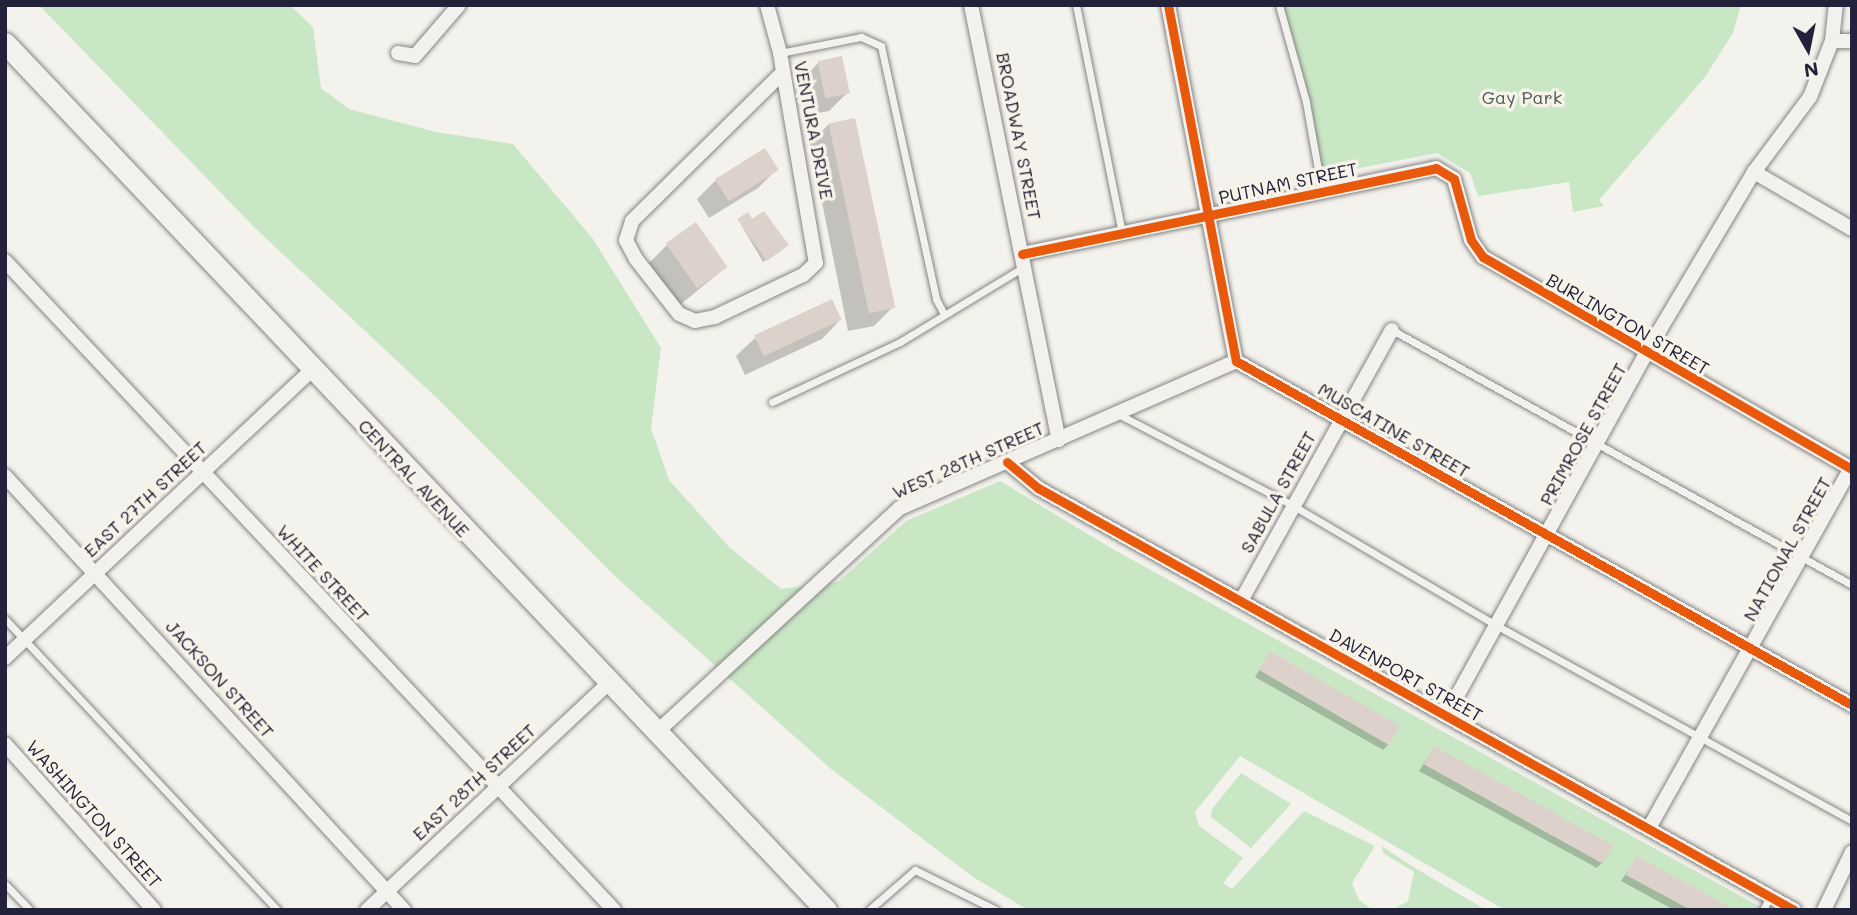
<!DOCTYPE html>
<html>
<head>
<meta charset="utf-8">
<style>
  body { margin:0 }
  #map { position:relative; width:1857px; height:915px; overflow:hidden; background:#f4f2ec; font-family:Mali,sans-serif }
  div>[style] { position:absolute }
  .green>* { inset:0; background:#c9e7c4 }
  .shadow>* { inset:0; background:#0003 }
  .building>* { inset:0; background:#ddd2cb; transform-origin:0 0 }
  .roads { filter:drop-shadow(0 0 2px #858486) drop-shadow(0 0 2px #858486) }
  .lane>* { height:7px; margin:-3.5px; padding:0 3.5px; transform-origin:3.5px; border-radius:3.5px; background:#f2f1ed }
  .street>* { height:14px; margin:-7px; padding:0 7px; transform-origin:7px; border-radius:7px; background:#f2f1ed }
  .primary>* { height:21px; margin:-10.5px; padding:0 10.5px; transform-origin:10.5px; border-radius:10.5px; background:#f2f1ed }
  .cycleway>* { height:9px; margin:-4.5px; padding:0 4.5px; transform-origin:4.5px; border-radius:4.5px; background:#e8590c }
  span { translate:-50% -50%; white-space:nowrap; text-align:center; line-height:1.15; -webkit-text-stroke:7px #f7f3e8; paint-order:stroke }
  .park-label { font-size:18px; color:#495a5a }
  .street-label { font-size:18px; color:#22223b }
  .frame { position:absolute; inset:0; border:7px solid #22223b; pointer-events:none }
  .north { position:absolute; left:1773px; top:14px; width:70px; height:70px; -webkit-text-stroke:5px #f7f3e8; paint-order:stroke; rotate:171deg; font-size:19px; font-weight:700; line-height:28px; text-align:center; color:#22223b }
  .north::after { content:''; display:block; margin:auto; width:24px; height:32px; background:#22223b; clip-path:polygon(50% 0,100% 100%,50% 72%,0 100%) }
</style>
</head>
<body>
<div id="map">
  <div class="green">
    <div style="clip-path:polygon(39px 5px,290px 5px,313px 27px,321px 88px,349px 109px,436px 132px,513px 144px,593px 239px,661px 348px,651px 428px,669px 480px,730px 548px,781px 589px,838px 582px,906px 521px,1000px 481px,1111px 548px,1766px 910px,1505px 910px,1240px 756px,1195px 812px,1199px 826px,1243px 858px,1223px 883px,1232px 889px,1304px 811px,1375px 846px,1352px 883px,1359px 900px,1373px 910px,1028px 910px,973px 877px,831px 769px,618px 579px,441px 402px,255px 228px)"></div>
    <div style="clip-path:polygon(1283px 5px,1741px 5px,1733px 33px,1705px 77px,1599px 200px,1604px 206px,1573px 212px,1569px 182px,1478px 196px,1470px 173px,1437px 153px,1319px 176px)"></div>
    <div style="clip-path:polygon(1241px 773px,1291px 804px,1251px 848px,1211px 817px,1212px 809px)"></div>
    <div style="clip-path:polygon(1382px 846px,1410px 865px,1486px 910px,1392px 910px,1408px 901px,1414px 872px,1383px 853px)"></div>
  </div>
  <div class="shadow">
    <div style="clip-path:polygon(819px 62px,848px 92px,829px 111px,808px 115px,801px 81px)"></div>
    <div style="clip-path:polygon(829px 124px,892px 308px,874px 326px,848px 331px,810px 143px)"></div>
    <div style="clip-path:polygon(776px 170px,758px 188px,709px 218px,697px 199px,716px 180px)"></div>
    <div style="clip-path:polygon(739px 221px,784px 247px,763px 262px)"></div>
    <div style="clip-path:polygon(668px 244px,726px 267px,680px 305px,649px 263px)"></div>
    <div style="clip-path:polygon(840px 320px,822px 339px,745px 375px,736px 356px,755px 338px)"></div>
    <div style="clip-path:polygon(1270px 653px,1389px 744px,1383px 750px,1255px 677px)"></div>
    <div style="clip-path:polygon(1434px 748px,1603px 862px,1597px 868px,1419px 771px)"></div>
    <div style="clip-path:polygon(1637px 858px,1725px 910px,1674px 910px,1621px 881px)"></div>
  </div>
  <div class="building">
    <div style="left:842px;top:56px;width:38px;height:25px;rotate:78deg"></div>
    <div style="left:855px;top:118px;width:194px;height:27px;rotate:78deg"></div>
    <div style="left:765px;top:148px;width:26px;height:59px;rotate:58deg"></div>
    <div style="clip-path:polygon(764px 211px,789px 245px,767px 261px,737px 219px,748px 212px,752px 219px)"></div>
    <div style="left:696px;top:222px;width:55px;height:37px;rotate:55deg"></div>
    <div style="left:832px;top:299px;width:23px;height:86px;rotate:65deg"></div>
    <div style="left:1270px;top:651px;width:150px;height:22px;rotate:30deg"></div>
    <div style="left:1434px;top:746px;width:205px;height:21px;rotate:29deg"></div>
    <div style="clip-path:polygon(1636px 856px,1692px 886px,1736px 910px,1691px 910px,1663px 895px,1626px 875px)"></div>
  </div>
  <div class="roads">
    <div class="lane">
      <div style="left:1076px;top:5px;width:234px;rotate:78.6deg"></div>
      <div style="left:1279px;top:5px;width:101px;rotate:74.4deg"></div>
      <div style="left:1306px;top:102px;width:91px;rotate:79.9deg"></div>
      <div style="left:780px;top:53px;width:83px;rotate:-11.2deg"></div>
      <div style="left:861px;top:37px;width:22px;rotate:24deg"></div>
      <div style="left:881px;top:46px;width:259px;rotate:77.7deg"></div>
      <div style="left:936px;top:299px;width:17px;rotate:62deg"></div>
      <div style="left:1392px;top:330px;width:526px;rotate:29deg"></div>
      <div style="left:772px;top:402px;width:141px;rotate:-25.1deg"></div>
      <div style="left:900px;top:342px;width:145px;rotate:-31.2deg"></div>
      <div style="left:1120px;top:415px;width:194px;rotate:27.6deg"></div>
      <div style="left:1292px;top:505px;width:234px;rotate:30.5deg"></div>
      <div style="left:1494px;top:624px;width:409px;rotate:28.8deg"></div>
      <div style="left:5px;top:619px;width:398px;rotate:46.9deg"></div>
      <div style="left:5px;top:884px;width:36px;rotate:46deg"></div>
      <div style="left:869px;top:910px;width:61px;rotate:-41deg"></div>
      <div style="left:915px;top:870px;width:90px;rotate:26.3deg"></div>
      <div style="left:1763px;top:910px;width:16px;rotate:-63deg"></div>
    </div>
    <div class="street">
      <div style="left:767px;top:5px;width:50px;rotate:74.8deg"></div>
      <div style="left:780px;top:53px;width:213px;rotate:80.3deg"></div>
      <div style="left:816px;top:263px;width:18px;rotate:137deg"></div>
      <div style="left:803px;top:275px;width:98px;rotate:154.5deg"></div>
      <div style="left:715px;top:317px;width:20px;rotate:169deg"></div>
      <div style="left:695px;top:321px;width:17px;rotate:-156deg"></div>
      <div style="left:679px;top:314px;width:70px;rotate:-128deg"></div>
      <div style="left:636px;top:259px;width:21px;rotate:-118deg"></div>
      <div style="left:626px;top:240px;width:20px;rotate:-72deg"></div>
      <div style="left:632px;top:221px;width:212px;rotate:-44.6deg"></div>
      <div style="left:971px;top:5px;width:444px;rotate:78.6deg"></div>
      <div style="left:1168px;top:5px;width:362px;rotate:79.2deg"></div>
      <div style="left:1236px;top:361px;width:706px;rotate:29.18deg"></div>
      <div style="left:1832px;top:41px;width:20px"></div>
      <div style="left:398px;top:53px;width:17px;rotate:10deg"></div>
      <div style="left:415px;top:56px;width:67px;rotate:-49.2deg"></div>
      <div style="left:1754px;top:172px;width:113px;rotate:30.2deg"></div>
      <div style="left:1022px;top:254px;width:423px;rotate:-11.7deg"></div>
      <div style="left:1436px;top:168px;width:21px;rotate:31deg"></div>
      <div style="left:1454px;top:179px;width:63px;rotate:74.4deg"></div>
      <div style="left:1471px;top:240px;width:21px;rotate:55deg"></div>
      <div style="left:1483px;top:257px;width:426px;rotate:29.9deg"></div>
      <div style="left:5px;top:261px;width:890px;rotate:46.82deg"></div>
      <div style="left:1007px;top:462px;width:40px;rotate:40deg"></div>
      <div style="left:1038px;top:488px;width:866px;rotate:29.17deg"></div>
      <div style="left:5px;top:476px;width:590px;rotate:47.41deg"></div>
      <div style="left:1241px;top:601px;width:310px;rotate:-60.9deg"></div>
      <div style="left:5px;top:658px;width:421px;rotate:-43.2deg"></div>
      <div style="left:1446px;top:716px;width:414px;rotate:-61.1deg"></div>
      <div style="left:1646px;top:353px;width:211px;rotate:-59.2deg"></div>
      <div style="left:1754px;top:172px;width:94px;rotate:-53.3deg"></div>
      <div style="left:1810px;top:97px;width:60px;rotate:-68.6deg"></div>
      <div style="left:1832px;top:41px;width:36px;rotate:-84deg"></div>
      <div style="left:658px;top:731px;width:329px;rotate:-42.7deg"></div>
      <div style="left:900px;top:508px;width:367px;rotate:-23.6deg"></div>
      <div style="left:5px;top:744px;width:223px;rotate:48.1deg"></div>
      <div style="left:1649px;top:828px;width:413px;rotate:-60.7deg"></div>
      <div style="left:367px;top:910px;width:332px;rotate:-43.2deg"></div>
      <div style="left:1824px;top:910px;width:64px;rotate:-64.2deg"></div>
    </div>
    <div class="primary">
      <div style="left:5px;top:43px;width:1194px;rotate:46.56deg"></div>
    </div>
  </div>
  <div class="cycleway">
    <div style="left:1168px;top:5px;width:362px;rotate:79.2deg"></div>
    <div style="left:1236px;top:361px;width:706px;rotate:29.18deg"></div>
    <div style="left:1022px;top:254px;width:423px;rotate:-11.7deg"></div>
    <div style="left:1436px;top:168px;width:21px;rotate:31deg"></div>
    <div style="left:1454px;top:179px;width:63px;rotate:74.4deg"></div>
    <div style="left:1471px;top:240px;width:21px;rotate:55deg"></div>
    <div style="left:1483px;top:257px;width:426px;rotate:29.9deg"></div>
    <div style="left:1007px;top:462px;width:40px;rotate:40deg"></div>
    <div style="left:1038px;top:488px;width:866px;rotate:29.17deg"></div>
  </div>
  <div class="park-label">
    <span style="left:1522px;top:97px">Gay Park</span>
  </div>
  <div class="street-label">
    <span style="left:814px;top:130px;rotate:79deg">VENTURA DRIVE</span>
    <span style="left:1019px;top:136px;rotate:79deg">BROADWAY STREET</span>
    <span style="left:1288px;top:183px;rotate:-12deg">PUTNAM STREET</span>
    <span style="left:1628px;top:324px;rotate:30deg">BURLINGTON STREET</span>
    <span style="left:1394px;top:430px;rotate:30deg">MUSCATINE STREET</span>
    <span style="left:1583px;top:434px;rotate:-61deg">PRIMROSE STREET</span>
    <span style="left:968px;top:460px;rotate:-24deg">WEST 28TH STREET</span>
    <span style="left:414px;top:478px;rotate:47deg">CENTRAL AVENUE</span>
    <span style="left:1278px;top:492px;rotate:-61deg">SABULA STREET</span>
    <span style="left:145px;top:499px;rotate:-43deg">EAST 27TH STREET</span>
    <span style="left:1787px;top:549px;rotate:-61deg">NATIONAL STREET</span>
    <span style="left:323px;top:573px;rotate:47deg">WHITE STREET</span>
    <span style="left:1406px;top:675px;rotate:29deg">DAVENPORT STREET</span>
    <span style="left:220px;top:679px;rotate:48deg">JACKSON STREET</span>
    <span style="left:474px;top:782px;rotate:-43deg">EAST 28TH STREET</span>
    <span style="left:94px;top:814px;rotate:48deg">WASHINGTON STREET</span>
  </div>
  <div class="frame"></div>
  <div class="north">N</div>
</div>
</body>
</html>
